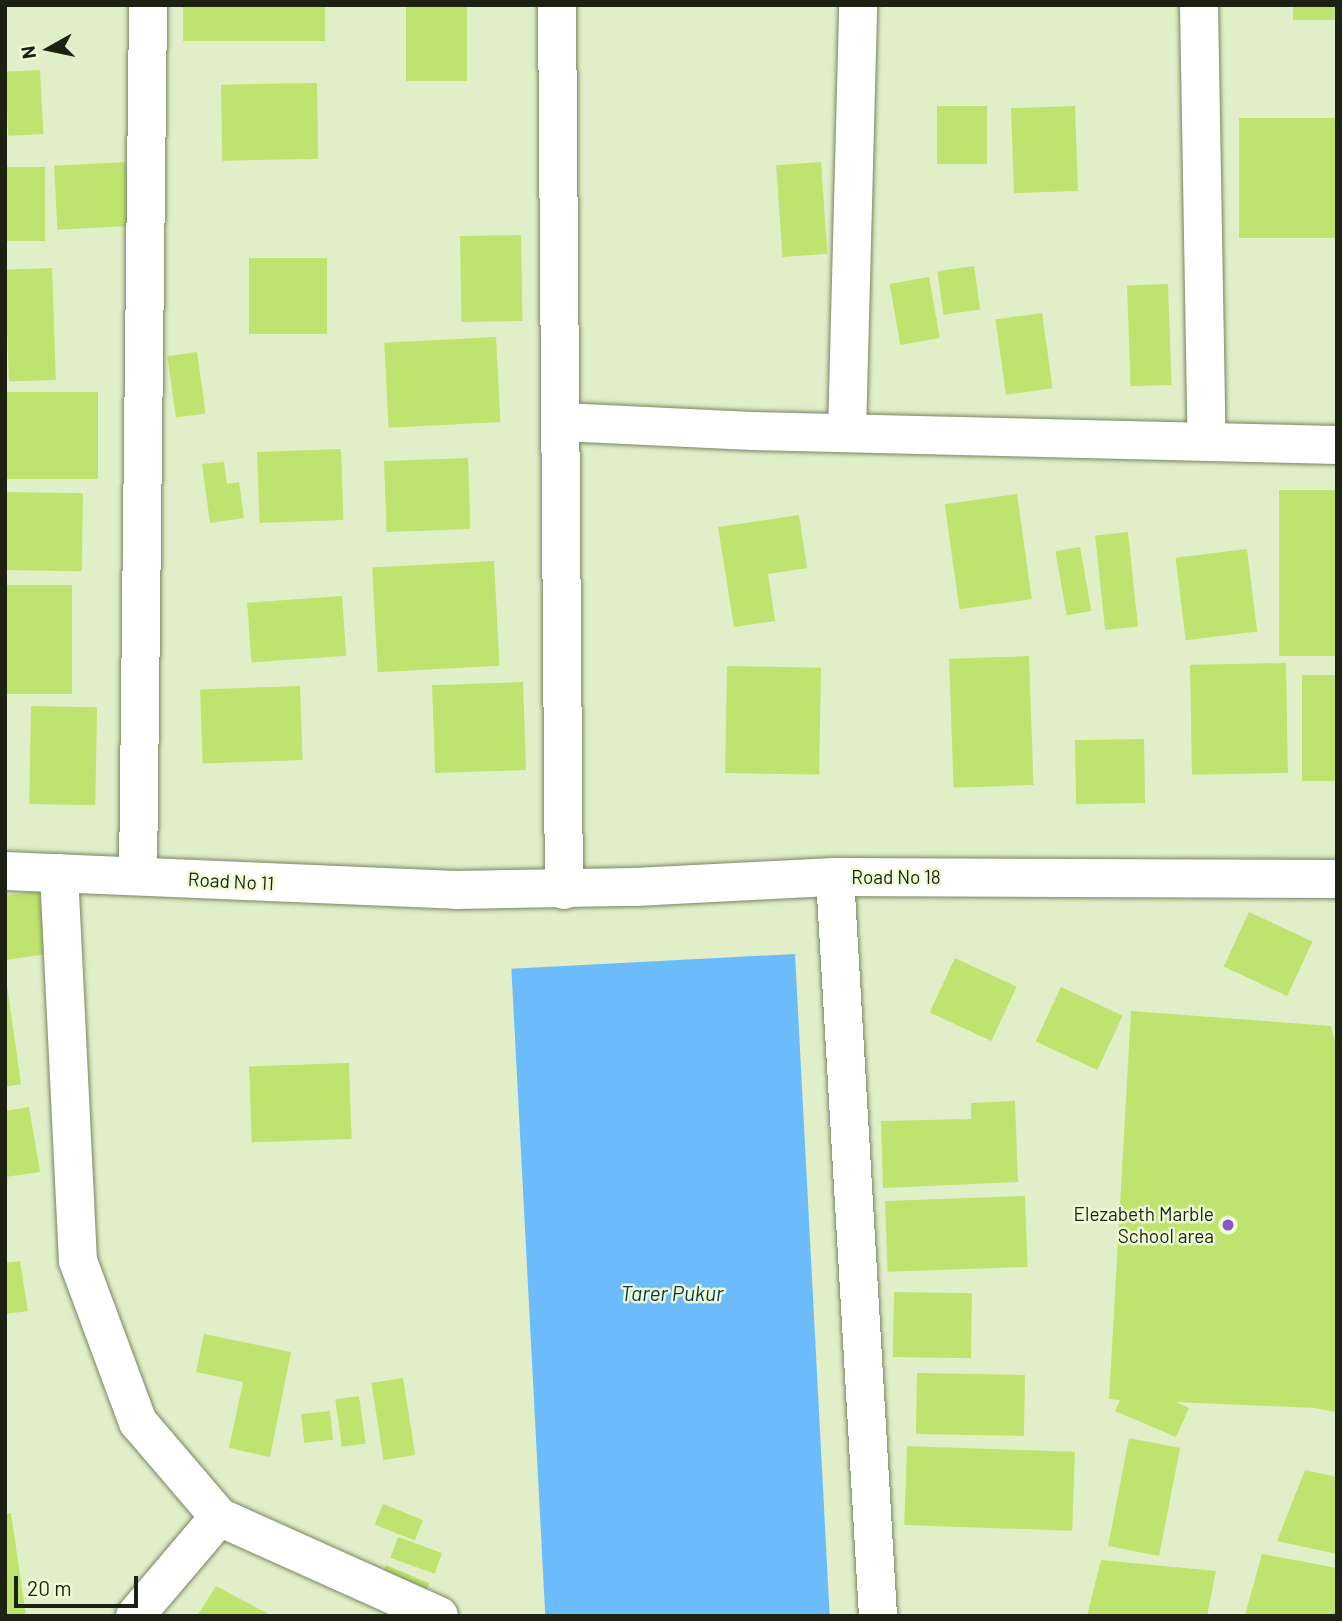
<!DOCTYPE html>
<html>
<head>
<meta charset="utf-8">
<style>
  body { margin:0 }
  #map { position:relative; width:1342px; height:1621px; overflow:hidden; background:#e0efc8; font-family:Barlow,sans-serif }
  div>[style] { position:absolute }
  .water>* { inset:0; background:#6cbbfa; transform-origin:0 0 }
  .building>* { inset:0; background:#bee36f; transform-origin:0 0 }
  .roads { filter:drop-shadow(0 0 2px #798562) drop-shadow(0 0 2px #798562) }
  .street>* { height:38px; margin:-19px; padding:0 19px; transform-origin:19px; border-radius:19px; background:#fff }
  .secondary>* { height:38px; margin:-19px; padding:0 19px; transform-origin:19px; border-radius:19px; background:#fff }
  .dots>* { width:19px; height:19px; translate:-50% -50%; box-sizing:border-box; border:4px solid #edfcd5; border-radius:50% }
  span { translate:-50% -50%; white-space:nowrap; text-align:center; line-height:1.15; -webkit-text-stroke:5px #edfcd5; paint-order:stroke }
  .street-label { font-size:19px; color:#1c2112 }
  .poi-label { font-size:19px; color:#1c2112 }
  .right { translate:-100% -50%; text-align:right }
  .water-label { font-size:21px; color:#083554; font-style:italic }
  .frame { position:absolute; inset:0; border:7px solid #1c2112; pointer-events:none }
  .north { position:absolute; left:14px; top:14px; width:70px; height:70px; -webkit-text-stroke:5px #edfcd5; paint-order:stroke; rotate:261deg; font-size:19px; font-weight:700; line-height:28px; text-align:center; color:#1c2112 }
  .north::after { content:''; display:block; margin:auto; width:24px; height:32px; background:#1c2112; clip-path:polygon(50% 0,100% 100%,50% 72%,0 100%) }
  .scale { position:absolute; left:14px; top:1576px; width:124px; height:32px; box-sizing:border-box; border:4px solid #1c2112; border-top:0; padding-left:9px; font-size:21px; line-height:24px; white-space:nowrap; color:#1c2112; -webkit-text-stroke:5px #edfcd5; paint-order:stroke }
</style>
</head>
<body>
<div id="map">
  <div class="water">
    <div style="left:795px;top:954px;width:663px;height:284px;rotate:87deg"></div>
  </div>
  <div class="building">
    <div style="left:183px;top:5px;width:142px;height:36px"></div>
    <div style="left:406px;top:5px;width:61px;height:76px"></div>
    <div style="left:1293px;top:5px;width:44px;height:15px"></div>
    <div style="left:40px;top:70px;width:64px;height:35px;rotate:87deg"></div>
    <div style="left:317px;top:83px;width:76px;height:96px;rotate:89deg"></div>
    <div style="left:937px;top:106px;width:50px;height:58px"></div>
    <div style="left:1075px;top:106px;width:85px;height:64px;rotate:88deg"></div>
    <div style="left:1337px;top:118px;width:120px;height:98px;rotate:90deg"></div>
    <div style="left:126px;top:162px;width:64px;height:72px;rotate:87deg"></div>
    <div style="left:821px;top:162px;width:92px;height:45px;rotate:86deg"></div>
    <div style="left:5px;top:167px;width:40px;height:74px"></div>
    <div style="left:521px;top:235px;width:86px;height:61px;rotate:89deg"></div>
    <div style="left:249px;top:258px;width:78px;height:76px"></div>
    <div style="left:974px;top:266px;width:44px;height:37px;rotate:82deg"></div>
    <div style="left:52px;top:268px;width:112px;height:47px;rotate:88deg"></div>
    <div style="left:929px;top:277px;width:62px;height:40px;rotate:80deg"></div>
    <div style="left:1168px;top:284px;width:101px;height:41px;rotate:88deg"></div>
    <div style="left:1042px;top:313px;width:76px;height:47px;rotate:82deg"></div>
    <div style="left:496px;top:337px;width:85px;height:112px;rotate:87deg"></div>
    <div style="left:197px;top:352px;width:62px;height:30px;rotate:82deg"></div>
    <div style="left:98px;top:392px;width:87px;height:93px;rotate:90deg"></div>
    <div style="left:341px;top:449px;width:71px;height:84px;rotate:88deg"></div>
    <div style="left:468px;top:458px;width:71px;height:84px;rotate:88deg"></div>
    <div style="clip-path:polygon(224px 462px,227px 484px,239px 482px,244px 518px,210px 523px,202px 464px)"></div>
    <div style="left:1337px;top:490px;width:166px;height:58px;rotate:90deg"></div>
    <div style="left:5px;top:492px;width:78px;height:78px;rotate:1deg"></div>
    <div style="left:1017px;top:494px;width:106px;height:73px;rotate:82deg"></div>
    <div style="clip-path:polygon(799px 515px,807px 568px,768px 574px,775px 621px,734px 627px,718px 527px)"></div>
    <div style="left:1128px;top:532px;width:95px;height:33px;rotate:84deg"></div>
    <div style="left:1080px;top:547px;width:65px;height:25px;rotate:80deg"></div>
    <div style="left:1247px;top:549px;width:83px;height:72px;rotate:83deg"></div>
    <div style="left:494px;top:561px;width:105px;height:122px;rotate:87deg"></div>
    <div style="left:5px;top:585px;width:67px;height:109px"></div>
    <div style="left:342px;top:596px;width:60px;height:95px;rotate:86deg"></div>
    <div style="left:1029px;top:656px;width:129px;height:80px;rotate:88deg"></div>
    <div style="left:1286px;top:663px;width:110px;height:96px;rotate:89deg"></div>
    <div style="left:727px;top:666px;width:94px;height:107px;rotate:1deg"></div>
    <div style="left:1337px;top:675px;width:106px;height:35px;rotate:90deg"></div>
    <div style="left:523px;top:682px;width:88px;height:91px;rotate:88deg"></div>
    <div style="left:300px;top:686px;width:74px;height:100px;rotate:88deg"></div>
    <div style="left:31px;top:706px;width:66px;height:98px;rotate:1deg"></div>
    <div style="left:1144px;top:739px;width:64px;height:69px;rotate:89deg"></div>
    <div style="clip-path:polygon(39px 891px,48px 954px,5px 960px,5px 896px)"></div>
    <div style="left:1249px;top:912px;width:70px;height:60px;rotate:25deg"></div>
    <div style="left:955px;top:958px;width:68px;height:60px;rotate:25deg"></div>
    <div style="clip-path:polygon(7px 985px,21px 1084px,5px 1087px,5px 986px)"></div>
    <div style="left:1061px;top:987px;width:68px;height:60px;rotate:25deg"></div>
    <div style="clip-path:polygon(1131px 1011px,1331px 1026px,1337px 1050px,1337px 1412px,1314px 1408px,1176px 1402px,1189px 1408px,1176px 1437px,1115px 1411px,1120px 1400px,1109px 1399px)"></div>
    <div style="left:349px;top:1063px;width:76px;height:100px;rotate:88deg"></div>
    <div style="clip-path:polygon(1015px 1101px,1018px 1182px,883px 1188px,881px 1121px,971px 1119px,971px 1103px)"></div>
    <div style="clip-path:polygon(29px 1107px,40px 1172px,5px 1177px,5px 1111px)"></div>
    <div style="left:1025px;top:1196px;width:71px;height:140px;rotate:88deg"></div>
    <div style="clip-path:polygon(20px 1261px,28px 1311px,5px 1314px,5px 1263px)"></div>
    <div style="left:894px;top:1292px;width:78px;height:65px;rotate:1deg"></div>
    <div style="clip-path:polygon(204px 1334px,291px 1352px,270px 1457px,229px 1448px,243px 1382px,196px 1372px)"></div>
    <div style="left:917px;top:1373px;width:108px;height:61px;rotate:1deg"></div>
    <div style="left:403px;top:1378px;width:78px;height:32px;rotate:81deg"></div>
    <div style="left:359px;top:1396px;width:48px;height:24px;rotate:82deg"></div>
    <div style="left:330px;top:1411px;width:29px;height:29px;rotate:84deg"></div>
    <div style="left:1129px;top:1438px;width:52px;height:110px;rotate:11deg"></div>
    <div style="left:907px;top:1446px;width:168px;height:79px;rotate:2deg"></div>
    <div style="clip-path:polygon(1305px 1470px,1337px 1477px,1337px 1554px,1277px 1541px)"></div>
    <div style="left:383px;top:1504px;width:43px;height:22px;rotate:22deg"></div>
    <div style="clip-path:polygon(11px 1513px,26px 1616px,5px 1616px,5px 1514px)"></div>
    <div style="left:398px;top:1537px;width:47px;height:22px;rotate:20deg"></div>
    <div style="clip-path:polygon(1262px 1554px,1337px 1568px,1337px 1616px,1245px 1615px)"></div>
    <div style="clip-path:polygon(1101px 1560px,1216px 1571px,1207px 1616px,1087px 1616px)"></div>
    <div style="left:386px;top:1565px;width:47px;height:16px;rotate:23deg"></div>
    <div style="clip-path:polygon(216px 1586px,272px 1616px,197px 1616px)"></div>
  </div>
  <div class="roads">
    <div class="street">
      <div style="left:557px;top:5px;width:885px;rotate:89.55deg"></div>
      <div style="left:1199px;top:5px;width:437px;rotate:89deg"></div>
      <div style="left:562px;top:422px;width:190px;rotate:2.7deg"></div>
      <div style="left:752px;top:431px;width:585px;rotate:1.37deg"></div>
      <div style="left:847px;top:433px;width:428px;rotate:-88.5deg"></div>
      <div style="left:59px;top:873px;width:388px;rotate:87.2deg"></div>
      <div style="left:78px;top:1261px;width:172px;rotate:69.6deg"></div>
      <div style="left:138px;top:1422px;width:125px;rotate:49.5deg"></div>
      <div style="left:219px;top:1517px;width:241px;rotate:24.2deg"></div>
      <div style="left:138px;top:876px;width:871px;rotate:-89.34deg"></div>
      <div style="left:835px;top:877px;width:740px;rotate:86.67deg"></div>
      <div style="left:135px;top:1616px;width:130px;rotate:-49.7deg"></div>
    </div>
    <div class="secondary">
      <div style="left:5px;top:871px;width:451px;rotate:2.4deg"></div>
      <div style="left:456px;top:890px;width:179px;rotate:-1deg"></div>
      <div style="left:635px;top:887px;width:200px;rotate:-2.9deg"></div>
      <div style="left:835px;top:877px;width:502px;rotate:0.23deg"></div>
    </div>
  </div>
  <div class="dots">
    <div style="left:1228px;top:1225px;background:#8e53c9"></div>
  </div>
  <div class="street-label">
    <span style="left:896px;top:877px">Road No 18</span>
    <span style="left:231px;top:881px;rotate:3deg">Road No 11</span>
  </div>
  <div class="poi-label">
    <span class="right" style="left:1214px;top:1225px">Elezabeth Marble<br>School area</span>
  </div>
  <div class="water-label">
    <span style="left:672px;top:1293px">Tarer Pukur</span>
  </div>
  <div class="frame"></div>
  <div class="north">N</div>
  <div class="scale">20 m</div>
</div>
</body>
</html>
